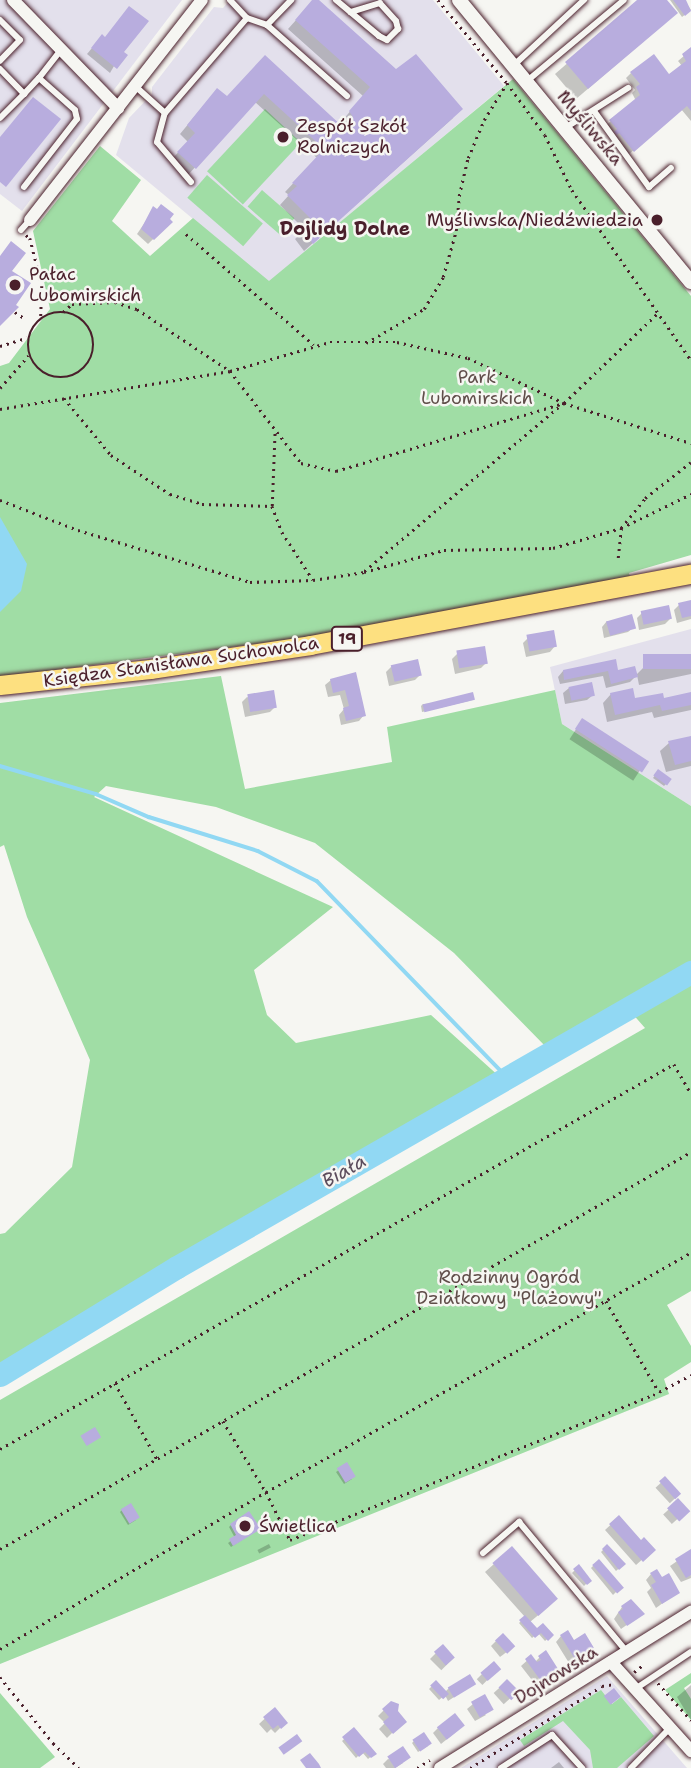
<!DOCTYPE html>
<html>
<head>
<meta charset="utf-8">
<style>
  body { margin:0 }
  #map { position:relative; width:691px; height:1768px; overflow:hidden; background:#f6f6f2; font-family:"Shantell Sans",sans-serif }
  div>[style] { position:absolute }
  .built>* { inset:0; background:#e3e0ec }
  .green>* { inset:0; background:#a0dda5; transform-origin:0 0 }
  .water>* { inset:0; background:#91d8f3 }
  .shadow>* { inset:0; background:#0003; transform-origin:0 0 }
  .stream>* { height:3.5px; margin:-1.75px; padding:0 1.75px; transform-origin:1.75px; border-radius:1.75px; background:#91d8f3 }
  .river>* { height:23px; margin:-11.5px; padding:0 11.5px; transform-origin:11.5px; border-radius:11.5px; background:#91d8f3 }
  .building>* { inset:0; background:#b8adde; transform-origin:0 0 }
  .path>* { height:2.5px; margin-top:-1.25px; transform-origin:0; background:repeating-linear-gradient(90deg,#4a1f2b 0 2px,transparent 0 7px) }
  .path>.ring { margin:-1.25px; padding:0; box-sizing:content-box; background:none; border:2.5px solid #4a1f2b; border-radius:50% }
  .roads { filter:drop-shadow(0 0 2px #4a1f2b) drop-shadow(0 0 2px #4a1f2b) }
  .service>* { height:6px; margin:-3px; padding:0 3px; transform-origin:3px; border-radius:3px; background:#f6f6f2 }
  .minor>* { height:12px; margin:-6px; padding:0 6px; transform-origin:6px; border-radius:6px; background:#f6f6f2 }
  .tertiary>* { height:14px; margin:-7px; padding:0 7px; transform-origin:7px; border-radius:7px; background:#f6f6f2 }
  .trunk>* { height:19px; margin:-9.5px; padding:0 9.5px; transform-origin:9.5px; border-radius:9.5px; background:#fde080 }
  .dots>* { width:19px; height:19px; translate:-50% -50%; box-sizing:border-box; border:4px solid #f6f6f2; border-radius:50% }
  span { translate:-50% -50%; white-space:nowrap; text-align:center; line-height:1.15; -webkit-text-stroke:5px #f6f6f2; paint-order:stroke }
  .shield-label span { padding:2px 5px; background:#f6f6f2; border:2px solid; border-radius:5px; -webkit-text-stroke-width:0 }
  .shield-label { font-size:16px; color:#4a1f2b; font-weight:700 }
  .poi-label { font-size:18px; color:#4a1f2b }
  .left { translate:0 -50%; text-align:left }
  .right { translate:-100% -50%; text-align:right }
  .street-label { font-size:18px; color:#4a1f2b }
  .park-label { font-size:18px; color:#604e4a }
  .neighbourhood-label { font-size:19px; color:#4a1f2b; font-weight:700 }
  .water-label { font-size:19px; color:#5c4d5d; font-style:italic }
</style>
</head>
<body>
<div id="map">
  <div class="built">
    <div style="clip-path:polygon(0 0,182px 0,22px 211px,0 194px)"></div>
    <div style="clip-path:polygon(230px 0,433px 0,504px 86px,269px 282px,116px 155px,129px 118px,152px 94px,152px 87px,214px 7px,223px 8px)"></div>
    <div style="clip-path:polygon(691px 629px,691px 806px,562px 724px,550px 667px)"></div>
    <div style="clip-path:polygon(607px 1676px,687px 1768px,461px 1768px)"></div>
  </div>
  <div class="green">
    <div style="clip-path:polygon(513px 79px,691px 296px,691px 555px,629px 573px,630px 577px,307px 637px,0 677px,0 366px,9px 363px,50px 309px,33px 231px,100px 146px,141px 180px,112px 221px,150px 256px,193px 218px,269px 281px)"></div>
    <div style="left:265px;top:109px;width:49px;height:85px;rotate:43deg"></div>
    <div style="left:207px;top:175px;width:74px;height:30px;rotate:41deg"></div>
    <div style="left:262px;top:190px;width:43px;height:22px;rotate:41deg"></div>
    <div style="clip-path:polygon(221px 676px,245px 789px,392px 762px,387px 727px,555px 690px,562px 724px,691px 806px,691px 1291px,667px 1305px,691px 1346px,691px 1362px,664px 1379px,669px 1394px,0 1664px,0 1400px,645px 1028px,623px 1003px,547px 1048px,454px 953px,315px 843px,216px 807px,106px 786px,94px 797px,333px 907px,254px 970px,267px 1015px,296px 1043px,431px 1015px,501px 1078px,0 1369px,0 1234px,5px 1233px,72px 1167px,90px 1060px,27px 917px,4px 845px,0 847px,0 703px)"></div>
    <div style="clip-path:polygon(691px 1673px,691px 1683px,684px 1688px,691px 1699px,691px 1720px,665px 1690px)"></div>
    <div style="clip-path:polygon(601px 1690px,612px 1704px,621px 1697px,654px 1736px,617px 1768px,593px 1768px,590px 1750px,563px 1721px,524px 1746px,520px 1740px)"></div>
    <div style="clip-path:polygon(0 1693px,55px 1757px,40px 1768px,0 1768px)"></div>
  </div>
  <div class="water">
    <div style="clip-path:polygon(0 517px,27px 564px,21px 591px,0 612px)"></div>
  </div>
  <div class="shadow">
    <div style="clip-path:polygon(314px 0,453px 118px,304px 251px,295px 239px,305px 230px,280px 205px,289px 195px,285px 192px,317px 158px,255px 102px,187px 176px,170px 161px,188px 142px,180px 134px,209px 99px,227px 98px,256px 66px,343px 129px,346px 126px,342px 121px,363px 96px,288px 29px)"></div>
    <div style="clip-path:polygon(640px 0,665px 0,664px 24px,576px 99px,555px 74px)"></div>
    <div style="clip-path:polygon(670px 0,684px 0,691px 10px,682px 17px)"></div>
    <div style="clip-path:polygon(97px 42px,122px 52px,110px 73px,87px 54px)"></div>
    <div style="clip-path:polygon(691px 50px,691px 121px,681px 109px,628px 155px,605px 126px,636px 101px,632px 93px,635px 90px,626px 78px,631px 73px,669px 76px,682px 66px,678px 61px)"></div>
    <div style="clip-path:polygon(154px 209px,171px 222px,148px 244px,137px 234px)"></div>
    <div style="clip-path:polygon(691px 602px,691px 619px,677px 623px,674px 610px,679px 605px)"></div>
    <div style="clip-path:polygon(642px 613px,670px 619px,665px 624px,639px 630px,637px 618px)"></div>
    <div style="clip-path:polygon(607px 621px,634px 627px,628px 632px,604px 638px,602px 627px)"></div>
    <div style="clip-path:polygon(528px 638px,555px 646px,550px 652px,526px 657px,523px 643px)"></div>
    <div style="clip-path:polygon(457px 654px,486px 663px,481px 668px,455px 674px,452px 659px)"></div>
    <div style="clip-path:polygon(691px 656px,691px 674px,639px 685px,637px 675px,630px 682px,606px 688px,603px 676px,560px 684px,558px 677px,563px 671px,615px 661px,617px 672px,635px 676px,645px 666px)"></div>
    <div style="clip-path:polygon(391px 667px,420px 675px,415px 680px,389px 686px,386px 672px)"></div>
    <div style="clip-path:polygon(355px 675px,364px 715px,359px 721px,341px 725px,339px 715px,344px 709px,340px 695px,328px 697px,325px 685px,331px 680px)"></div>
    <div style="clip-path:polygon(569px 688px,593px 695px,587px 700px,565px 704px,563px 693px)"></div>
    <div style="clip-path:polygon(611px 694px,634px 701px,662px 700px,691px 694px,691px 710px,654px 718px,652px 712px,607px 722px,603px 703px)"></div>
    <div style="clip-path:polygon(247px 697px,275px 707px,270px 712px,245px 717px,242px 702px)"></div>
    <div style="clip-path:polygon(473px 700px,422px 712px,421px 706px,423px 704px)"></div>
    <div style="left:582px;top:720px;width:76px;height:23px;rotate:33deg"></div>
    <div style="clip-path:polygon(691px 738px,691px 766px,666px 772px,660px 751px,669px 743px)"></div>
    <div style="clip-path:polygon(656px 774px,666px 784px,664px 786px,653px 778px)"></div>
    <div style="clip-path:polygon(339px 1470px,352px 1479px,344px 1484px,336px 1472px)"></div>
    <div style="left:665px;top:1479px;width:21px;height:13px;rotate:47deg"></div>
    <div style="left:678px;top:1501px;width:13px;height:20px;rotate:48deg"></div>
    <div style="clip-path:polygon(122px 1510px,136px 1520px,128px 1525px,120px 1512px)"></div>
    <div style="clip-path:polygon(619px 1517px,641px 1542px,653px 1550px,636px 1565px,605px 1530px)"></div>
    <div style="clip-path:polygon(231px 1525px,256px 1531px,231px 1547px,228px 1543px,235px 1538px,229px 1527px)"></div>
    <div style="left:269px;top:1544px;width:4px;height:13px;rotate:63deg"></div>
    <div style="clip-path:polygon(607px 1546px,624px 1564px,616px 1571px,601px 1552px)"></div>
    <div style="clip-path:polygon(690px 1552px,691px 1578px,681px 1582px,670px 1566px)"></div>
    <div style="clip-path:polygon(598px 1561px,621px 1587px,613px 1595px,591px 1568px)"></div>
    <div style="clip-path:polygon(494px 1564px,548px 1607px,530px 1622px,537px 1630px,552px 1635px,545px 1641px,538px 1633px,532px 1638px,519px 1623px,525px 1617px,485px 1572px)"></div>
    <div style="clip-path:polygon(579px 1566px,590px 1580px,584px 1586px,572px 1573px)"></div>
    <div style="clip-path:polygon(651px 1574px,678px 1592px,656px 1608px,647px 1592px,651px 1588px,646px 1580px)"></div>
    <div style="clip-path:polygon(622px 1607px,642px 1614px,621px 1629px,614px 1619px)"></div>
    <div style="clip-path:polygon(561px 1636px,573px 1642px,592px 1647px,581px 1660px,569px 1663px,556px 1642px)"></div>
    <div style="clip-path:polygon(496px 1641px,508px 1651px,500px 1657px,491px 1646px)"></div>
    <div style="left:442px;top:1647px;width:16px;height:17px;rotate:45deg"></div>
    <div style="clip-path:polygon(531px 1657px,535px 1662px,540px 1657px,557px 1672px,549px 1679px,546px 1676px,535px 1684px,521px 1666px)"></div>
    <div style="left:493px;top:1663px;width:8px;height:23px;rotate:45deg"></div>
    <div style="left:507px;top:1681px;width:15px;height:18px;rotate:48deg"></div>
    <div style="clip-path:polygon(436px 1682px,445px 1692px,449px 1688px,474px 1684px,448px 1701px,445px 1695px,439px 1700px,429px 1689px)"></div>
    <div style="clip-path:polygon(691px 1685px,691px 1720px,677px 1697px)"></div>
    <div style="clip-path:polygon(391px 1703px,404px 1721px,387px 1738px,379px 1729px,385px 1723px,378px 1716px)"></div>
    <div style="clip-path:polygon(473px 1704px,486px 1715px,475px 1721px,467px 1709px)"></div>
    <div style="clip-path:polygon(274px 1710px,285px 1723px,275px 1733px,271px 1729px,267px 1733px,259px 1724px)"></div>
    <div style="clip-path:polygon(438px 1728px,457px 1731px,441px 1744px,433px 1733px)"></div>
    <div style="clip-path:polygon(354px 1730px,374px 1754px,368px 1759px,362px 1752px,356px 1758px,342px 1741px)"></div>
    <div style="clip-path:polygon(414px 1741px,428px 1746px,418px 1752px,412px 1743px)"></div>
    <div style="clip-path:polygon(388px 1759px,403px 1763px,395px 1768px,386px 1768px,383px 1764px)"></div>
    <div style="clip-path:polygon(559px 1762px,564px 1768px,551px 1768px)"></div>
  </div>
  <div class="stream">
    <div style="left:0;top:766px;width:100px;rotate:16.3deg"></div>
    <div style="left:96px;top:794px;width:58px;rotate:23.5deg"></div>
    <div style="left:149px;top:817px;width:114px;rotate:17.3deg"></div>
    <div style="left:258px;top:851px;width:66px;rotate:27deg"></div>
    <div style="left:317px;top:881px;width:272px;rotate:45.9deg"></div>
  </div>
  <div class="river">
    <div style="left:0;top:1375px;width:207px;rotate:-31.4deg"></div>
    <div style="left:177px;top:1267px;width:593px;rotate:-29.85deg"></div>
  </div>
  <div class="building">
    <div style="clip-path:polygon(312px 0,319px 0,396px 69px,416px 54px,463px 109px,313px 244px,302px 229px,314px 222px,287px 195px,297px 186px,292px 183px,324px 149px,264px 94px,196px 169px,177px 152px,195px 133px,187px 125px,217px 88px,227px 96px,265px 55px,343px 127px,353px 117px,349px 111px,370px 87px,295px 20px)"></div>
    <div style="clip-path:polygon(637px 0,667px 0,678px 13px,588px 89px,565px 62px)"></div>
    <div style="clip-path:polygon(673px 0,686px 0,691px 11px,685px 16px)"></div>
    <div style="clip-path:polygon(129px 6px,149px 21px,124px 52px,128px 55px,117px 69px,91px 48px,102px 34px,105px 37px)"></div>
    <div style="clip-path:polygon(691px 47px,691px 111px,687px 106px,634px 152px,619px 133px,617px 135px,614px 132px,617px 129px,609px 120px,640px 95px,636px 87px,640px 84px,630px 72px,654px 54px,669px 74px,686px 61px,682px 54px)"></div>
    <div style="clip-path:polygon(33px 97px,61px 119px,6px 187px,0 182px,0 137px)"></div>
    <div style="clip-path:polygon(161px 204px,174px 214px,170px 219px,173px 222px,154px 240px,141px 229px,153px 206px,157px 209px)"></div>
    <div style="clip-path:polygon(11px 241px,26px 253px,12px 271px,31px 283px,16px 305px,19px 307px,0 326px,0 256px)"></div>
    <div style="clip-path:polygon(691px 600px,691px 616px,682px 618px,678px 603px)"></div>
    <div style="left:669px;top:605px;width:14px;height:29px;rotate:78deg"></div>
    <div style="left:632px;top:614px;width:15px;height:27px;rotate:74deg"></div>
    <div style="left:554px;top:630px;width:17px;height:28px;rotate:80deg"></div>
    <div style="left:485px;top:646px;width:18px;height:29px;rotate:81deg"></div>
    <div style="left:691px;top:654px;width:15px;height:48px;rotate:90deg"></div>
    <div style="left:418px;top:659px;width:17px;height:28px;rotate:77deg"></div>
    <div style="clip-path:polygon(616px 659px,618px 670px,635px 666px,638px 677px,611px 684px,608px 671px,564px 680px,563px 670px)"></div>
    <div style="clip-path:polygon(356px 672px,366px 716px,346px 721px,343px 708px,349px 706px,345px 690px,333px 693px,330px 679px)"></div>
    <div style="left:592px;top:682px;width:14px;height:24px;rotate:78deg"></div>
    <div style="clip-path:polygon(633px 688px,635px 698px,663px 693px,664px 698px,691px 692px,691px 705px,662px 711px,660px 705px,615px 715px,610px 693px)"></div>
    <div style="left:274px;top:690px;width:18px;height:27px;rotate:81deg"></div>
    <div style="left:473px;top:692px;width:8px;height:52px;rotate:76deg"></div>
    <div style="left:582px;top:718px;width:80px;height:13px;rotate:33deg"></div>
    <div style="clip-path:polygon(691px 736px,691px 761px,675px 765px,668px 741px)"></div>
    <div style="left:658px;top:769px;width:17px;height:8px;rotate:36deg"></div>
    <div style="left:95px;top:1427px;width:12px;height:17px;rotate:59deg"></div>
    <div style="left:347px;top:1462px;width:17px;height:12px;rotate:59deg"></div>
    <div style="left:665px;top:1476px;width:24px;height:8px;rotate:48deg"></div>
    <div style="left:678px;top:1498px;width:18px;height:15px;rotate:47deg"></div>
    <div style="left:131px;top:1503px;width:17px;height:12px;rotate:59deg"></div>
    <div style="clip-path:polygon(249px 1511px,261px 1529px,233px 1546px,229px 1539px,236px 1535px,230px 1524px)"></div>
    <div style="clip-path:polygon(619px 1515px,641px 1540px,644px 1537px,656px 1550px,643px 1562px,609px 1524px)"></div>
    <div style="clip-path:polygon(607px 1544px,626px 1564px,619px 1570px,602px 1549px)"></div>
    <div style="left:512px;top:1546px;width:70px;height:26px;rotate:49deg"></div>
    <div style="clip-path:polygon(691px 1549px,691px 1575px,686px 1578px,675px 1559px)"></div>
    <div style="left:599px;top:1559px;width:38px;height:9px;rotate:49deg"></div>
    <div style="clip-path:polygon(579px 1564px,592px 1581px,587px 1585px,573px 1569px)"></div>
    <div style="clip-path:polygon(657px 1569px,662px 1577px,669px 1573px,680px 1593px,662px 1604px,651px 1585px,656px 1582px,650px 1573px)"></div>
    <div style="clip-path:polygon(631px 1599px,645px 1614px,627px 1626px,618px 1612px,623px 1609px,621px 1606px)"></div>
    <div style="clip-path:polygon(525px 1615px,537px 1628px,543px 1623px,554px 1635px,548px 1641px,541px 1633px,535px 1638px,519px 1620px)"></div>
    <div style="clip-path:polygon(568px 1630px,574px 1640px,585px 1633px,594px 1648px,586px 1652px,588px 1655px,575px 1659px,560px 1635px)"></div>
    <div style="left:503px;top:1633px;width:18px;height:11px;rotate:47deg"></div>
    <div style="left:443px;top:1644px;width:18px;height:12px;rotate:49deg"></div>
    <div style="clip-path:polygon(546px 1650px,560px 1672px,555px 1676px,552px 1672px,541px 1681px,525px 1659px,531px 1654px,537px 1662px,541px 1660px,538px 1656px)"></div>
    <div style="left:494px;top:1661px;width:11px;height:18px;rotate:49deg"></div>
    <div style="left:470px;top:1674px;width:12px;height:26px;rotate:59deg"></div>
    <div style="left:507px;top:1679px;width:18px;height:12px;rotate:45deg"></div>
    <div style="left:436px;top:1680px;width:19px;height:8px;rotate:47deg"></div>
    <div style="left:614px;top:1688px;width:11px;height:13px;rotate:52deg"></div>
    <div style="left:485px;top:1694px;width:18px;height:16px;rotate:61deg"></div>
    <div style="clip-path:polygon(391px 1701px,399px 1704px,398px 1711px,407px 1722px,393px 1734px,383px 1722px,389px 1717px,382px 1709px)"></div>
    <div style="clip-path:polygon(275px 1707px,288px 1723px,281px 1729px,278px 1725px,273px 1729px,263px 1717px)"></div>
    <div style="left:455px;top:1713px;width:16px;height:23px;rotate:52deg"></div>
    <div style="clip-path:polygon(354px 1727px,377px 1754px,371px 1758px,365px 1752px,359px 1757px,342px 1737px)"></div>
    <div style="left:424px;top:1732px;width:14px;height:14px;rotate:56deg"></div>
    <div style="left:297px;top:1734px;width:9px;height:23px;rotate:54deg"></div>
    <div style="left:403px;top:1746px;width:14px;height:19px;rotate:56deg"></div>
    <div style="clip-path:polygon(310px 1753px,319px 1764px,321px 1768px,306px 1768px,300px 1760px)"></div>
  </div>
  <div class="path">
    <div style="left:438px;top:0;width:108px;rotate:50.3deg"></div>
    <div style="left:507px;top:83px;width:64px;rotate:53.8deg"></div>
    <div style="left:545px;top:135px;width:61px;rotate:63.9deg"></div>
    <div style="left:572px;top:190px;width:208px;rotate:55deg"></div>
    <div style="left:186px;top:234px;width:169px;rotate:40.9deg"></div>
    <div style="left:26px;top:235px;width:5px;rotate:37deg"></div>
    <div style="left:30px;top:238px;width:49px;rotate:76deg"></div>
    <div style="left:42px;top:286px;width:32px;rotate:92deg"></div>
    <div class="ring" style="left:28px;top:312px;width:63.5px;height:63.5px"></div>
    <div style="left:15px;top:312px;width:11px;rotate:34deg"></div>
    <div style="left:63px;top:312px;width:12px;rotate:-42deg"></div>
    <div style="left:72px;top:304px;width:43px;rotate:-2.7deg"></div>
    <div style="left:115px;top:302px;width:23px;rotate:18deg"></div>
    <div style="left:137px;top:309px;width:112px;rotate:33.7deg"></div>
    <div style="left:230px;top:371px;width:116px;rotate:52.3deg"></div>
    <div style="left:301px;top:463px;width:36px;rotate:13deg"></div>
    <div style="left:336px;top:471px;width:238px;rotate:-16.6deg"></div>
    <div style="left:564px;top:403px;width:262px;rotate:139.8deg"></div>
    <div style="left:366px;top:343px;width:67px;rotate:-30.4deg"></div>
    <div style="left:424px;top:309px;width:37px;rotate:-59deg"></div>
    <div style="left:443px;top:277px;width:48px;rotate:-74.2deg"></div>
    <div style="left:456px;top:231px;width:35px;rotate:-85deg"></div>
    <div style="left:459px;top:196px;width:39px;rotate:-77deg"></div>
    <div style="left:468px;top:158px;width:41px;rotate:-67.2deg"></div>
    <div style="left:484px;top:120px;width:44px;rotate:-58.1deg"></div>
    <div style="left:0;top:346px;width:28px;rotate:-17deg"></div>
    <div style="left:0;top:388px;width:43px;rotate:-48.8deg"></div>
    <div style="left:64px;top:398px;width:74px;rotate:50.5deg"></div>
    <div style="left:111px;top:455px;width:71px;rotate:33.5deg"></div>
    <div style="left:170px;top:494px;width:34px;rotate:17deg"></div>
    <div style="left:202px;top:504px;width:70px;rotate:1.6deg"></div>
    <div style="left:272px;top:506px;width:28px;rotate:69deg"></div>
    <div style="left:282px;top:532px;width:57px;rotate:57.1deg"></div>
    <div style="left:564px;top:403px;width:130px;rotate:-43.8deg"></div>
    <div style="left:0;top:409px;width:233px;rotate:-9.4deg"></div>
    <div style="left:230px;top:371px;width:104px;rotate:-16.2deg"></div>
    <div style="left:330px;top:342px;width:67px"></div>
    <div style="left:397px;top:342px;width:73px;rotate:12.7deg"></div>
    <div style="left:468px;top:358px;width:106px;rotate:25.1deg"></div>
    <div style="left:564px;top:403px;width:133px;rotate:17.5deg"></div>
    <div style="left:0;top:500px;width:84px;rotate:21deg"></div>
    <div style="left:78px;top:530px;width:180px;rotate:16.8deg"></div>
    <div style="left:250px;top:582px;width:63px;rotate:-1.8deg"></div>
    <div style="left:313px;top:580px;width:52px;rotate:-8.9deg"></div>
    <div style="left:364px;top:572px;width:83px;rotate:-15.4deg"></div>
    <div style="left:444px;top:550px;width:109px;rotate:-1.1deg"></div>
    <div style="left:553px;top:548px;width:71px;rotate:-16.4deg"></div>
    <div style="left:621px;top:528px;width:78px;rotate:-25.9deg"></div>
    <div style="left:272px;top:506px;width:77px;rotate:-87.8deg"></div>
    <div style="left:618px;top:558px;width:30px;rotate:-84deg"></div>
    <div style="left:621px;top:528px;width:38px;rotate:-51deg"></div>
    <div style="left:645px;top:498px;width:58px;rotate:-38deg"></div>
    <div style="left:606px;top:1301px;width:105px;rotate:59.8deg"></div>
    <div style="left:115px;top:1383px;width:87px;rotate:61.1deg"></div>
    <div style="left:223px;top:1421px;width:83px;rotate:58.8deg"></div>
    <div style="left:266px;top:1492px;width:54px;rotate:63.4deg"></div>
    <div style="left:290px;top:1540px;width:391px;rotate:-21.8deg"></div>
    <div style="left:653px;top:1395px;width:43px;rotate:-27.8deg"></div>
    <div style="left:0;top:1449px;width:776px;rotate:-29.74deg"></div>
    <div style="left:674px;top:1064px;width:34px;rotate:60deg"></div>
    <div style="left:0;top:1549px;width:797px;rotate:-29.88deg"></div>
    <div style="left:0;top:1649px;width:309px;rotate:-30.6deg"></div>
    <div style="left:266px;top:1492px;width:488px;rotate:-29.4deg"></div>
    <div style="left:634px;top:1672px;width:11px;rotate:-38deg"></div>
    <div style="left:0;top:1677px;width:85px;rotate:51.2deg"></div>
    <div style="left:53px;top:1743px;width:36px;rotate:44deg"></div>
    <div style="left:658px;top:1683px;width:50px;rotate:48.3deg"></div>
    <div style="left:417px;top:1768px;width:15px;rotate:-32deg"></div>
    <div style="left:470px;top:1768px;width:155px;rotate:-31.8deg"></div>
    <div style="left:602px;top:1686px;width:12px;rotate:-9deg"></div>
  </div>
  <div class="roads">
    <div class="service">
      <div style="left:230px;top:0;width:25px;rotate:47deg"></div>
      <div style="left:247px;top:18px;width:21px;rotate:19deg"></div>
      <div style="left:267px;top:25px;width:107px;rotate:41.6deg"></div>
      <div style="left:336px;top:0;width:56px;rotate:39.9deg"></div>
      <div style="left:379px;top:36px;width:9px;rotate:27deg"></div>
      <div style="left:387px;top:40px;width:16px;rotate:-45deg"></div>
      <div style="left:398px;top:29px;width:8px;rotate:-104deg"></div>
      <div style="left:396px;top:21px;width:24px;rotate:-132deg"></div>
      <div style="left:380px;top:3px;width:31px;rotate:163deg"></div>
      <div style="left:0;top:20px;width:28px;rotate:45deg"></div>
      <div style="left:20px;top:40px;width:29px;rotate:134deg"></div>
      <div style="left:267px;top:25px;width:35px;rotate:-46deg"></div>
      <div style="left:514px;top:65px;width:96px;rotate:-42.9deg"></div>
      <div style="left:0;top:69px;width:35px;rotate:46deg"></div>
      <div style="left:24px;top:94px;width:22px;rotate:-47deg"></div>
      <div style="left:527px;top:81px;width:126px;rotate:-39.9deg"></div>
      <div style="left:135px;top:86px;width:40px;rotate:42deg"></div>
      <div style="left:594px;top:111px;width:94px;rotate:54.1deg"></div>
      <div style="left:649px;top:187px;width:29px;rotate:-41deg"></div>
      <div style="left:0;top:118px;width:34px;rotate:-45deg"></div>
      <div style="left:565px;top:128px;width:75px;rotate:-32.4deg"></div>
      <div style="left:191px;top:182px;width:52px;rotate:-130.4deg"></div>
      <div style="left:157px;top:142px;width:30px;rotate:-75deg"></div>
      <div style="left:165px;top:113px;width:125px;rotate:-49.2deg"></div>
      <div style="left:24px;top:187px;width:86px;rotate:-52.1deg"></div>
      <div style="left:77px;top:119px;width:9px;rotate:-103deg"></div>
      <div style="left:75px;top:110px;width:48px;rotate:-138.4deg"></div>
      <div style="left:39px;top:78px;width:37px;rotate:-52deg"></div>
      <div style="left:21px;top:230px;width:13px;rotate:-48deg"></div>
      <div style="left:483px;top:1553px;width:48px;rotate:-40.7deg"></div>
      <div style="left:519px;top:1522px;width:169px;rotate:50.3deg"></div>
      <div style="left:635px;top:1689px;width:67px;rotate:-33.5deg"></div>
      <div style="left:501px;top:1768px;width:61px;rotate:-32.9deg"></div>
      <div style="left:552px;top:1735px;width:45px;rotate:47.7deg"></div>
      <div style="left:631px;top:1768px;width:56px;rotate:-45.7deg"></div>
    </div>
    <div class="minor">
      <div style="left:13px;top:0;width:151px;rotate:45.8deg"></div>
      <div style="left:30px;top:220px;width:279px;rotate:-52deg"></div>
      <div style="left:611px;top:1662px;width:120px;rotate:48deg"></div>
      <div style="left:440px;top:1768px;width:296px;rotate:-31.9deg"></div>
    </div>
    <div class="tertiary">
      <div style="left:459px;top:0;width:365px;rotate:50.6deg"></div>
    </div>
    <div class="trunk">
      <div style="left:0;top:685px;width:151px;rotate:-6.1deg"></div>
      <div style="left:150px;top:669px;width:162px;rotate:-8.5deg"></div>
      <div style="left:310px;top:645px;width:388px;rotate:-10.6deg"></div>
    </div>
  </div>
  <div class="dots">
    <div style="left:283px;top:137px;background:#4a1f2b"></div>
    <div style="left:657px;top:220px;background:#4a1f2b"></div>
    <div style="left:15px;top:285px;background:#4a1f2b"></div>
    <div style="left:245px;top:1526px;background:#4a1f2b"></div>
  </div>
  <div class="shield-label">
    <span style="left:347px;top:639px">19</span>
  </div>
  <div class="poi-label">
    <span class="left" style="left:297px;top:137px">Zespół Szkół<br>Rolniczych</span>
    <span class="right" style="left:643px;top:220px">Myśliwska/Niedźwiedzia</span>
    <span class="left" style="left:29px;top:285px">Pałac<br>Lubomirskich</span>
    <span class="left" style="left:259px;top:1526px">Świetlica</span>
  </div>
  <div class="street-label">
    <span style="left:590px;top:128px;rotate:50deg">Myśliwska</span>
    <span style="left:181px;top:662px;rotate:-8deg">Księdza Stanisława Suchowolca</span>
    <span style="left:556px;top:1675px;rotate:-32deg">Dojnowska</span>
  </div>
  <div class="park-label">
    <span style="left:477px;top:388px">Park<br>Lubomirskich</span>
    <span style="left:509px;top:1288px">Rodzinny Ogród<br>Działkowy "Plażowy"</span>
  </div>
  <div class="neighbourhood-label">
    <span style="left:345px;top:229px">Dojlidy Dolne</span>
  </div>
  <div class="water-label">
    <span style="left:344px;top:1171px;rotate:-30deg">Biała</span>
  </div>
</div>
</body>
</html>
